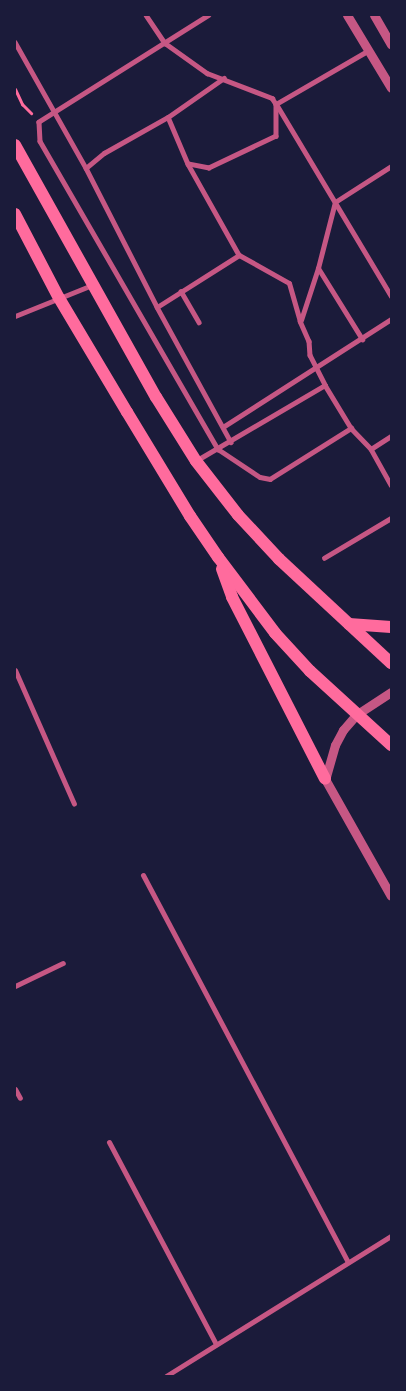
<!DOCTYPE html>
<html>
<head>
<meta charset="utf-8">
<style>
  body { margin:0 }
  #map { position:relative; width:406px; height:1391px; overflow:hidden; background:#1b1b3a; font-family:"Source Serif 4",serif }
  div>[style] { position:absolute }
  .path>* { height:3px; margin:-1.5px; padding:0 1.5px; transform-origin:1.5px; border-radius:1.5px; background:#ff6b9d }
  .pedestrian>* { height:4.5px; margin:-2.25px; padding:0 2.25px; transform-origin:2.25px; border-radius:2.25px; background:#c65784 }
  .minor>* { height:5px; margin:-2.5px; padding:0 2.5px; transform-origin:2.5px; border-radius:2.5px; background:#c65784 }
  .tertiary>* { height:9px; margin:-4.5px; padding:0 4.5px; transform-origin:4.5px; border-radius:4.5px; background:#c65784 }
  .primary>* { height:12px; margin:-6px; padding:0 6px; transform-origin:6px; border-radius:6px; background:#ff6b9d }
  span { translate:-50% -50%; white-space:nowrap; text-align:center; line-height:1.15; -webkit-text-stroke:4px #1b1b3a; paint-order:stroke }
  .frame { position:absolute; inset:0; border:16px solid #1b1b3a; pointer-events:none }
</style>
</head>
<body>
<div id="map">
  <div class="path">
    <div style="left:15px;top:89px;width:17px;rotate:65deg"></div>
    <div style="left:22px;top:104px;width:13px;rotate:45deg"></div>
  </div>
  <div class="pedestrian">
    <div style="left:146px;top:15px;width:34px;rotate:56deg"></div>
    <div style="left:165px;top:43px;width:52px;rotate:35.5deg"></div>
    <div style="left:207px;top:73px;width:70px;rotate:21deg"></div>
    <div style="left:272px;top:98px;width:7px;rotate:56deg"></div>
    <div style="left:276px;top:104px;width:32px;rotate:90deg"></div>
    <div style="left:276px;top:136px;width:74px;rotate:154.5deg"></div>
    <div style="left:209px;top:168px;width:21px;rotate:-169deg"></div>
    <div style="left:209px;top:15px;width:201px;rotate:147.8deg"></div>
    <div style="left:39px;top:122px;width:19px;rotate:87deg"></div>
    <div style="left:40px;top:141px;width:356px;rotate:60deg"></div>
    <div style="left:218px;top:449px;width:50px;rotate:33.7deg"></div>
    <div style="left:260px;top:477px;width:10px;rotate:11deg"></div>
    <div style="left:270px;top:479px;width:96px;rotate:-32.2deg"></div>
    <div style="left:15px;top:42px;width:145px;rotate:60.6deg"></div>
    <div style="left:86px;top:168px;width:156px;rotate:62.9deg"></div>
    <div style="left:157px;top:307px;width:154px;rotate:61.3deg"></div>
    <div style="left:168px;top:117px;width:51px;rotate:66.9deg"></div>
    <div style="left:188px;top:164px;width:104px;rotate:60.7deg"></div>
    <div style="left:86px;top:168px;width:23px;rotate:-40deg"></div>
    <div style="left:104px;top:153px;width:73px;rotate:-29.4deg"></div>
    <div style="left:168px;top:117px;width:68px;rotate:-34.9deg"></div>
    <div style="left:181px;top:291px;width:36px;rotate:60deg"></div>
    <div style="left:300px;top:321px;width:22px;rotate:66deg"></div>
    <div style="left:309px;top:341px;width:14px;rotate:86deg"></div>
    <div style="left:310px;top:355px;width:34px;rotate:63deg"></div>
    <div style="left:325px;top:385px;width:50px;rotate:58.8deg"></div>
    <div style="left:351px;top:428px;width:29px;rotate:46deg"></div>
    <div style="left:371px;top:449px;width:41px;rotate:60.9deg"></div>
    <div style="left:223px;top:427px;width:200px;rotate:-32.7deg"></div>
    <div style="left:371px;top:449px;width:24px;rotate:-33deg"></div>
    <div style="left:324px;top:558px;width:78px;rotate:-30.8deg"></div>
  </div>
  <div class="minor">
    <div style="left:369px;top:50px;width:108px;rotate:149.9deg"></div>
    <div style="left:276px;top:104px;width:224px;rotate:59.1deg"></div>
    <div style="left:318px;top:268px;width:84px;rotate:58.2deg"></div>
    <div style="left:157px;top:307px;width:97px;rotate:-32.4deg"></div>
    <div style="left:239px;top:255px;width:57px;rotate:29.2deg"></div>
    <div style="left:289px;top:283px;width:40px;rotate:74deg"></div>
    <div style="left:15px;top:316px;width:83px;rotate:-21.9deg"></div>
    <div style="left:301px;top:320px;width:55px;rotate:-71.9deg"></div>
    <div style="left:318px;top:268px;width:68px;rotate:-75.6deg"></div>
    <div style="left:335px;top:202px;width:67px;rotate:-32.7deg"></div>
    <div style="left:197px;top:460px;width:148px;rotate:-30.4deg"></div>
    <div style="left:15px;top:670px;width:146px;rotate:66.2deg"></div>
    <div style="left:143px;top:875px;width:438px;rotate:62.1deg"></div>
    <div style="left:15px;top:986px;width:53px;rotate:-25.6deg"></div>
    <div style="left:15px;top:1089px;width:10px;rotate:61deg"></div>
    <div style="left:109px;top:1142px;width:229px;rotate:62.1deg"></div>
    <div style="left:166px;top:1376px;width:265px;rotate:-31.9deg"></div>
  </div>
  <div class="tertiary">
    <div style="left:347px;top:15px;width:85px;rotate:58.9deg"></div>
    <div style="left:374px;top:15px;width:34px;rotate:60deg"></div>
    <div style="left:391px;top:692px;width:42px;rotate:146.7deg"></div>
    <div style="left:356px;top:715px;width:20px;rotate:131deg"></div>
    <div style="left:343px;top:730px;width:17px;rotate:118deg"></div>
    <div style="left:335px;top:745px;width:35px;rotate:106deg"></div>
    <div style="left:325px;top:779px;width:134px;rotate:60.6deg"></div>
  </div>
  <div class="primary">
    <div style="left:15px;top:145px;width:289px;rotate:60.8deg"></div>
    <div style="left:156px;top:397px;width:75px;rotate:58deg"></div>
    <div style="left:196px;top:461px;width:68px;rotate:52.1deg"></div>
    <div style="left:238px;top:515px;width:60px;rotate:47deg"></div>
    <div style="left:279px;top:559px;width:153px;rotate:42.9deg"></div>
    <div style="left:15px;top:214px;width:95px;rotate:62.4deg"></div>
    <div style="left:59px;top:298px;width:133px;rotate:59.2deg"></div>
    <div style="left:127px;top:412px;width:122px;rotate:58.8deg"></div>
    <div style="left:190px;top:516px;width:50px;rotate:55.7deg"></div>
    <div style="left:218px;top:557px;width:95px;rotate:53.1deg"></div>
    <div style="left:275px;top:633px;width:52px;rotate:47.4deg"></div>
    <div style="left:310px;top:671px;width:110px;rotate:42.4deg"></div>
    <div style="left:222px;top:569px;width:30px;rotate:70deg"></div>
    <div style="left:232px;top:597px;width:204px;rotate:62.9deg"></div>
    <div style="left:349px;top:624px;width:42px;rotate:4.1deg"></div>
  </div>
  <div class="frame"></div>
</div>
</body>
</html>
